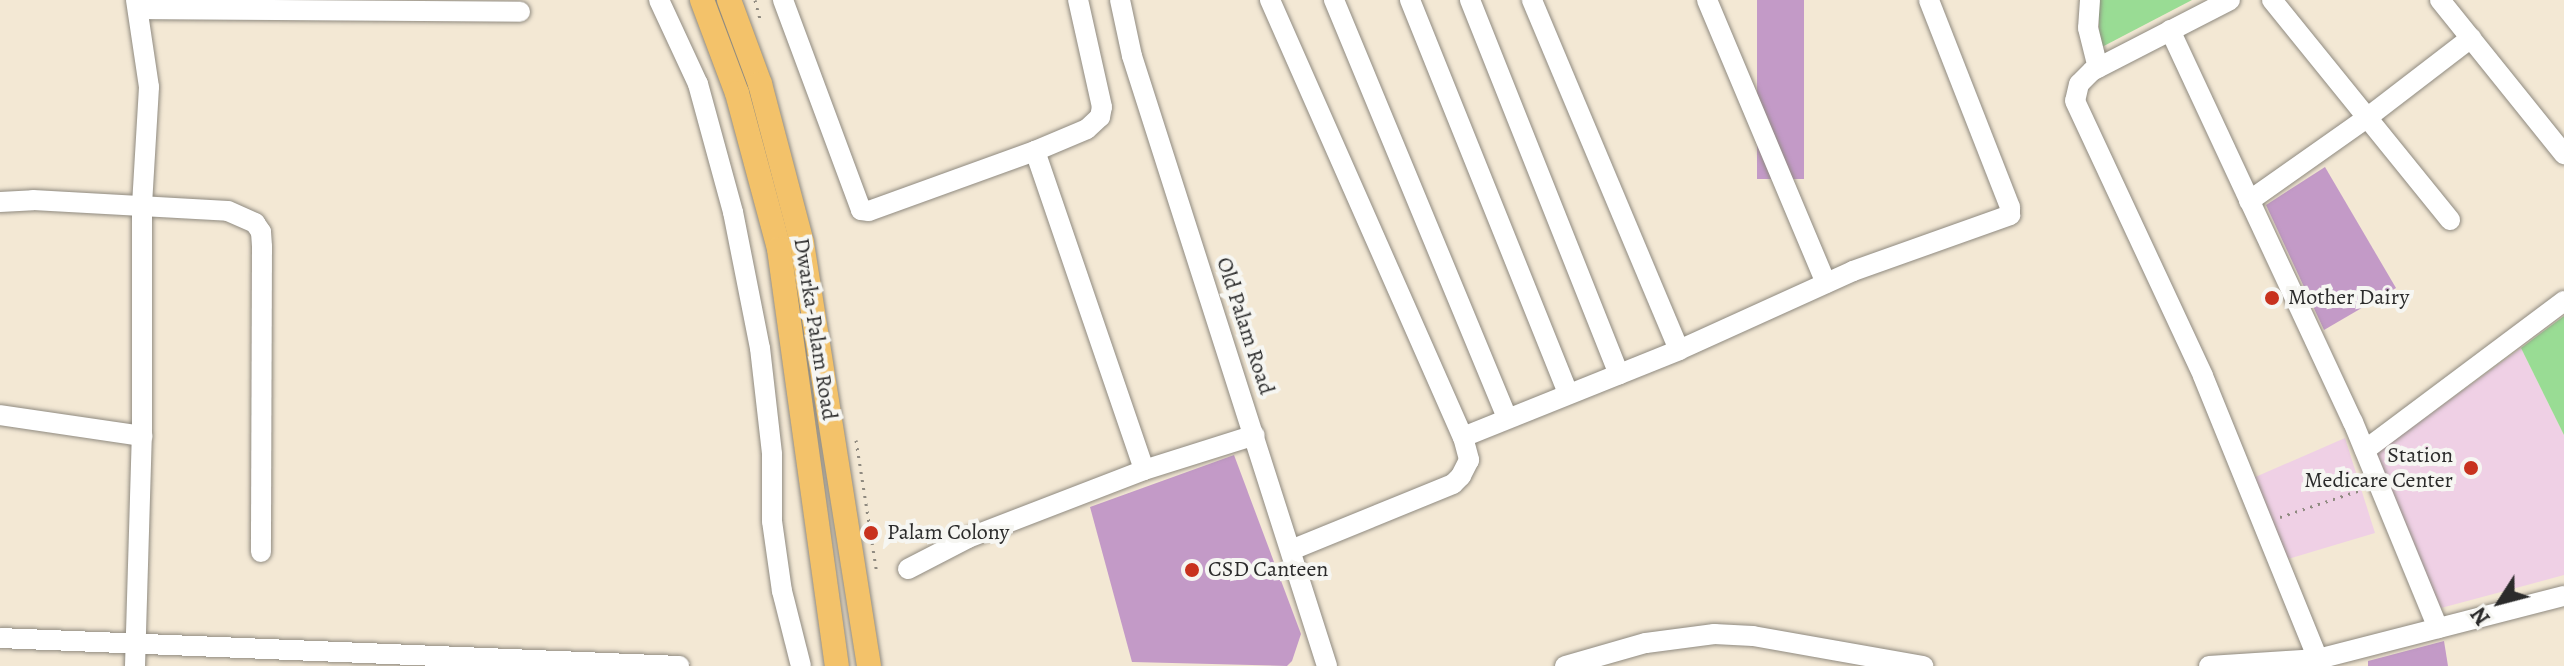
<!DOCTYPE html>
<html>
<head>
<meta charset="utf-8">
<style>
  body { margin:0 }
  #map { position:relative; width:2564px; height:666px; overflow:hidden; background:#f3e8d4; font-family:Alegreya,serif }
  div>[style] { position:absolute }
  .built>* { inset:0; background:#efd0e5 }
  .green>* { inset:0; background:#99dc94 }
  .building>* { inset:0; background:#c39ac7; transform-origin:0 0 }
  .path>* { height:3px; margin-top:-1.5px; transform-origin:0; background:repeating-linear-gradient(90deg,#8f8a80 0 2px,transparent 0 8px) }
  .roads { filter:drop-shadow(0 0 2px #8f8a80) drop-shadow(0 0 2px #8f8a80) }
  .minor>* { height:20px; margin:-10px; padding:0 10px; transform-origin:10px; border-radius:10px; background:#fff }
  .major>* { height:24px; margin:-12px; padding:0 12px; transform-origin:12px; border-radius:12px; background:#f3c26a }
  .dots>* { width:22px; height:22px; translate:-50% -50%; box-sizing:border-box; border:4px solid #f6f6f2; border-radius:50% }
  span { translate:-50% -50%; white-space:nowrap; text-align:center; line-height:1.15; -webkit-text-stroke:8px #f6f6f2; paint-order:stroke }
  .poi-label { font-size:22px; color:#2b2b2b }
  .left { translate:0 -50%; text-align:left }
  .right { translate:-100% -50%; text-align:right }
  .street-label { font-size:22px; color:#2b2b2b }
  .north { position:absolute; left:2460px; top:562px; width:80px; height:80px; -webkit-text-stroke:6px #f6f6f2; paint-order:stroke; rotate:234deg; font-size:22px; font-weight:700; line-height:32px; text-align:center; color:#2b2b2b }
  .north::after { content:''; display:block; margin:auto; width:28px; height:36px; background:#2b2b2b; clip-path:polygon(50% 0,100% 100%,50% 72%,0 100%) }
</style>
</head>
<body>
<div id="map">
  <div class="built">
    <div style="clip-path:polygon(2521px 348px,2564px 435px,2564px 575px,2441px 608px,2373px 456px)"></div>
    <div style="clip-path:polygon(2345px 438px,2375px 533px,2288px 559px,2253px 478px)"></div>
  </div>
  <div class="green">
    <div style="clip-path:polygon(2098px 0,2192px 0,2100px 48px)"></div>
    <div style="clip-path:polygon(2564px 316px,2564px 435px,2521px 348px)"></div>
  </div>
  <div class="building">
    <div style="left:1757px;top:0;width:47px;height:179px"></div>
    <div style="clip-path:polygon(2325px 167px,2396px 288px,2324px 330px,2266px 205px)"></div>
    <div style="clip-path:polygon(1234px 455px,1301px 634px,1292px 661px,1287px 666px,1132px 662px,1090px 507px)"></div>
    <div style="clip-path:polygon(2444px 641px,2448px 666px,2368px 666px,2368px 661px)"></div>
  </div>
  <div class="path">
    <div style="left:755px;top:0;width:20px;rotate:75deg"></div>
    <div style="left:856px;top:440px;width:136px;rotate:81.1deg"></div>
    <div style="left:2280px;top:517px;width:84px;rotate:-18.6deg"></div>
  </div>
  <div class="roads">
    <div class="minor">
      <div style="left:659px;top:0;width:93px;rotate:65.1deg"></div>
      <div style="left:698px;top:84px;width:133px;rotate:74.7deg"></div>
      <div style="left:733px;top:212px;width:139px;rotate:78.8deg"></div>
      <div style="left:760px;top:348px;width:107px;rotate:83.5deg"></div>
      <div style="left:772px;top:454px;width:67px;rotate:90deg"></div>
      <div style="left:772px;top:521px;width:71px;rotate:81.9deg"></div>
      <div style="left:782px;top:591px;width:77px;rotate:75.8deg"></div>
      <div style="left:783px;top:0;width:224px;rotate:69.6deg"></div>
      <div style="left:861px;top:210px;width:8px;rotate:7deg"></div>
      <div style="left:869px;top:211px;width:177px;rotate:-19.9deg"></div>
      <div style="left:1035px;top:151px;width:337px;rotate:71.1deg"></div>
      <div style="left:1120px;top:0;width:57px;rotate:77.9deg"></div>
      <div style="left:1132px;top:56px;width:640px;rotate:72.27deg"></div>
      <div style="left:1270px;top:0;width:478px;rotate:66.2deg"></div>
      <div style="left:1463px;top:437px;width:24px;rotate:75deg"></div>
      <div style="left:1469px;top:460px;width:18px;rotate:117deg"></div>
      <div style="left:1461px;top:476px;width:11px;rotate:135deg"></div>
      <div style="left:1453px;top:484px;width:175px;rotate:157.8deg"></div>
      <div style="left:1334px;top:0;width:450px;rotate:67.5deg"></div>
      <div style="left:1410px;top:0;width:424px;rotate:68.1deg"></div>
      <div style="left:1470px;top:0;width:403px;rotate:68.3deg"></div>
      <div style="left:1707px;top:0;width:307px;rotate:67.2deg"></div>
      <div style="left:2090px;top:0;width:28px;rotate:94deg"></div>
      <div style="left:2088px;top:28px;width:41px;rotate:76deg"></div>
      <div style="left:2230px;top:0;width:155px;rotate:152.8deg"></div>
      <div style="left:2092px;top:71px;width:18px;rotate:135deg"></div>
      <div style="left:2079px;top:84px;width:17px;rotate:103deg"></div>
      <div style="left:2075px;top:101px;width:303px;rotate:65deg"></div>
      <div style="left:2203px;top:376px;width:313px;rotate:67.9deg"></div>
      <div style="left:2272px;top:0;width:283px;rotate:51deg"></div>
      <div style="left:2440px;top:0;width:198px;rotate:51.2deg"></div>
      <div style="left:138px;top:9px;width:382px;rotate:0.4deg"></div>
      <div style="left:2170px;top:30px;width:433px;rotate:65deg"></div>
      <div style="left:2353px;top:422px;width:223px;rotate:67.6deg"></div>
      <div style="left:1035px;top:151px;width:56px;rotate:-22.9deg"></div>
      <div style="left:1087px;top:129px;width:18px;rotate:-43deg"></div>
      <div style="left:1100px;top:117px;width:10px;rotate:-79deg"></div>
      <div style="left:1102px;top:107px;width:110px;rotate:-102.6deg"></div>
      <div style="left:2249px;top:201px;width:146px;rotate:-35.2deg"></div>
      <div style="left:2368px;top:117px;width:130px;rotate:-37.5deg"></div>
      <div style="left:0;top:202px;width:33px;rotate:-3deg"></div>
      <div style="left:33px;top:200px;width:195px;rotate:3.2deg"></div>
      <div style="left:228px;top:211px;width:30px;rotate:24deg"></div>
      <div style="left:255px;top:223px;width:11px;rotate:56deg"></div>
      <div style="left:261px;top:232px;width:15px;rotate:86deg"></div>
      <div style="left:262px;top:247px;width:305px;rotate:90.2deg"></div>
      <div style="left:1679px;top:350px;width:191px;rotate:-24.4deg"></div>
      <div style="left:1853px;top:271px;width:167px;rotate:-19.6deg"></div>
      <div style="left:2010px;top:215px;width:8px;rotate:-90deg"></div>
      <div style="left:2010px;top:207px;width:222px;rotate:-111.4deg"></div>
      <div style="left:0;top:415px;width:144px;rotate:8.4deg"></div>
      <div style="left:1463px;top:437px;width:233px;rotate:-21.9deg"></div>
      <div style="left:1679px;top:350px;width:380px;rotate:-112.8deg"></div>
      <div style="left:2365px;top:450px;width:249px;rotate:-36.8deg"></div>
      <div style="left:908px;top:569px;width:68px;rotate:-27.3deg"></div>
      <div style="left:968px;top:538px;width:189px;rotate:-21.1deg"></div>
      <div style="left:1144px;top:470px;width:116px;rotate:-17.5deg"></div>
      <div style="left:0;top:638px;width:680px;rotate:2.36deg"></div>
      <div style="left:135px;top:666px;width:230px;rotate:-88.3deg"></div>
      <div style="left:142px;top:436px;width:231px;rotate:-90deg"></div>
      <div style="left:142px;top:205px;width:118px;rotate:-86.6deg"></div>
      <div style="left:149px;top:87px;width:88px;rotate:-98.5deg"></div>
      <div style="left:1565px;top:666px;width:84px;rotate:-15.9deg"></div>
      <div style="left:1646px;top:643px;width:69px;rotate:-7.5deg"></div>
      <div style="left:1714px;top:634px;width:39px;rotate:3deg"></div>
      <div style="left:1753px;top:636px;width:173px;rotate:10deg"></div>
      <div style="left:2209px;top:666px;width:109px;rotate:-3.7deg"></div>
      <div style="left:2318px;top:659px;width:254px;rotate:-14.4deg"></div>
    </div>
    <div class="major">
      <div style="left:702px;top:0;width:99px;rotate:69.4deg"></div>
      <div style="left:737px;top:93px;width:162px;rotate:74.9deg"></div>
      <div style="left:779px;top:249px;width:421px;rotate:82.1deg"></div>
      <div style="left:729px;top:0;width:90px;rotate:69.7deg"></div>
      <div style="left:760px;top:84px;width:164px;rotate:75.2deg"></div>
      <div style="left:802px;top:243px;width:428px;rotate:81deg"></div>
    </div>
  </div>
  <div class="dots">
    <div style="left:2272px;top:298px;background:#c8321e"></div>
    <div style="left:2471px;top:468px;background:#c8321e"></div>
    <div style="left:871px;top:533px;background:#c8321e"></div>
    <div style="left:1192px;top:570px;background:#c8321e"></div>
  </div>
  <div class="poi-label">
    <span class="left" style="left:2288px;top:298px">Mother Dairy</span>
    <span class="right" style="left:2453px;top:468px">Station<br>Medicare Center</span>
    <span class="left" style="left:887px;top:533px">Palam Colony</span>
    <span class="left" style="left:1208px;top:570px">CSD Canteen</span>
  </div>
  <div class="street-label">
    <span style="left:1245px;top:326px;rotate:72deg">Old Palam Road</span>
    <span style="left:815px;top:329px;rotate:81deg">Dwarka-Palam Road</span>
  </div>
  <div class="north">N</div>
</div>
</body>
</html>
